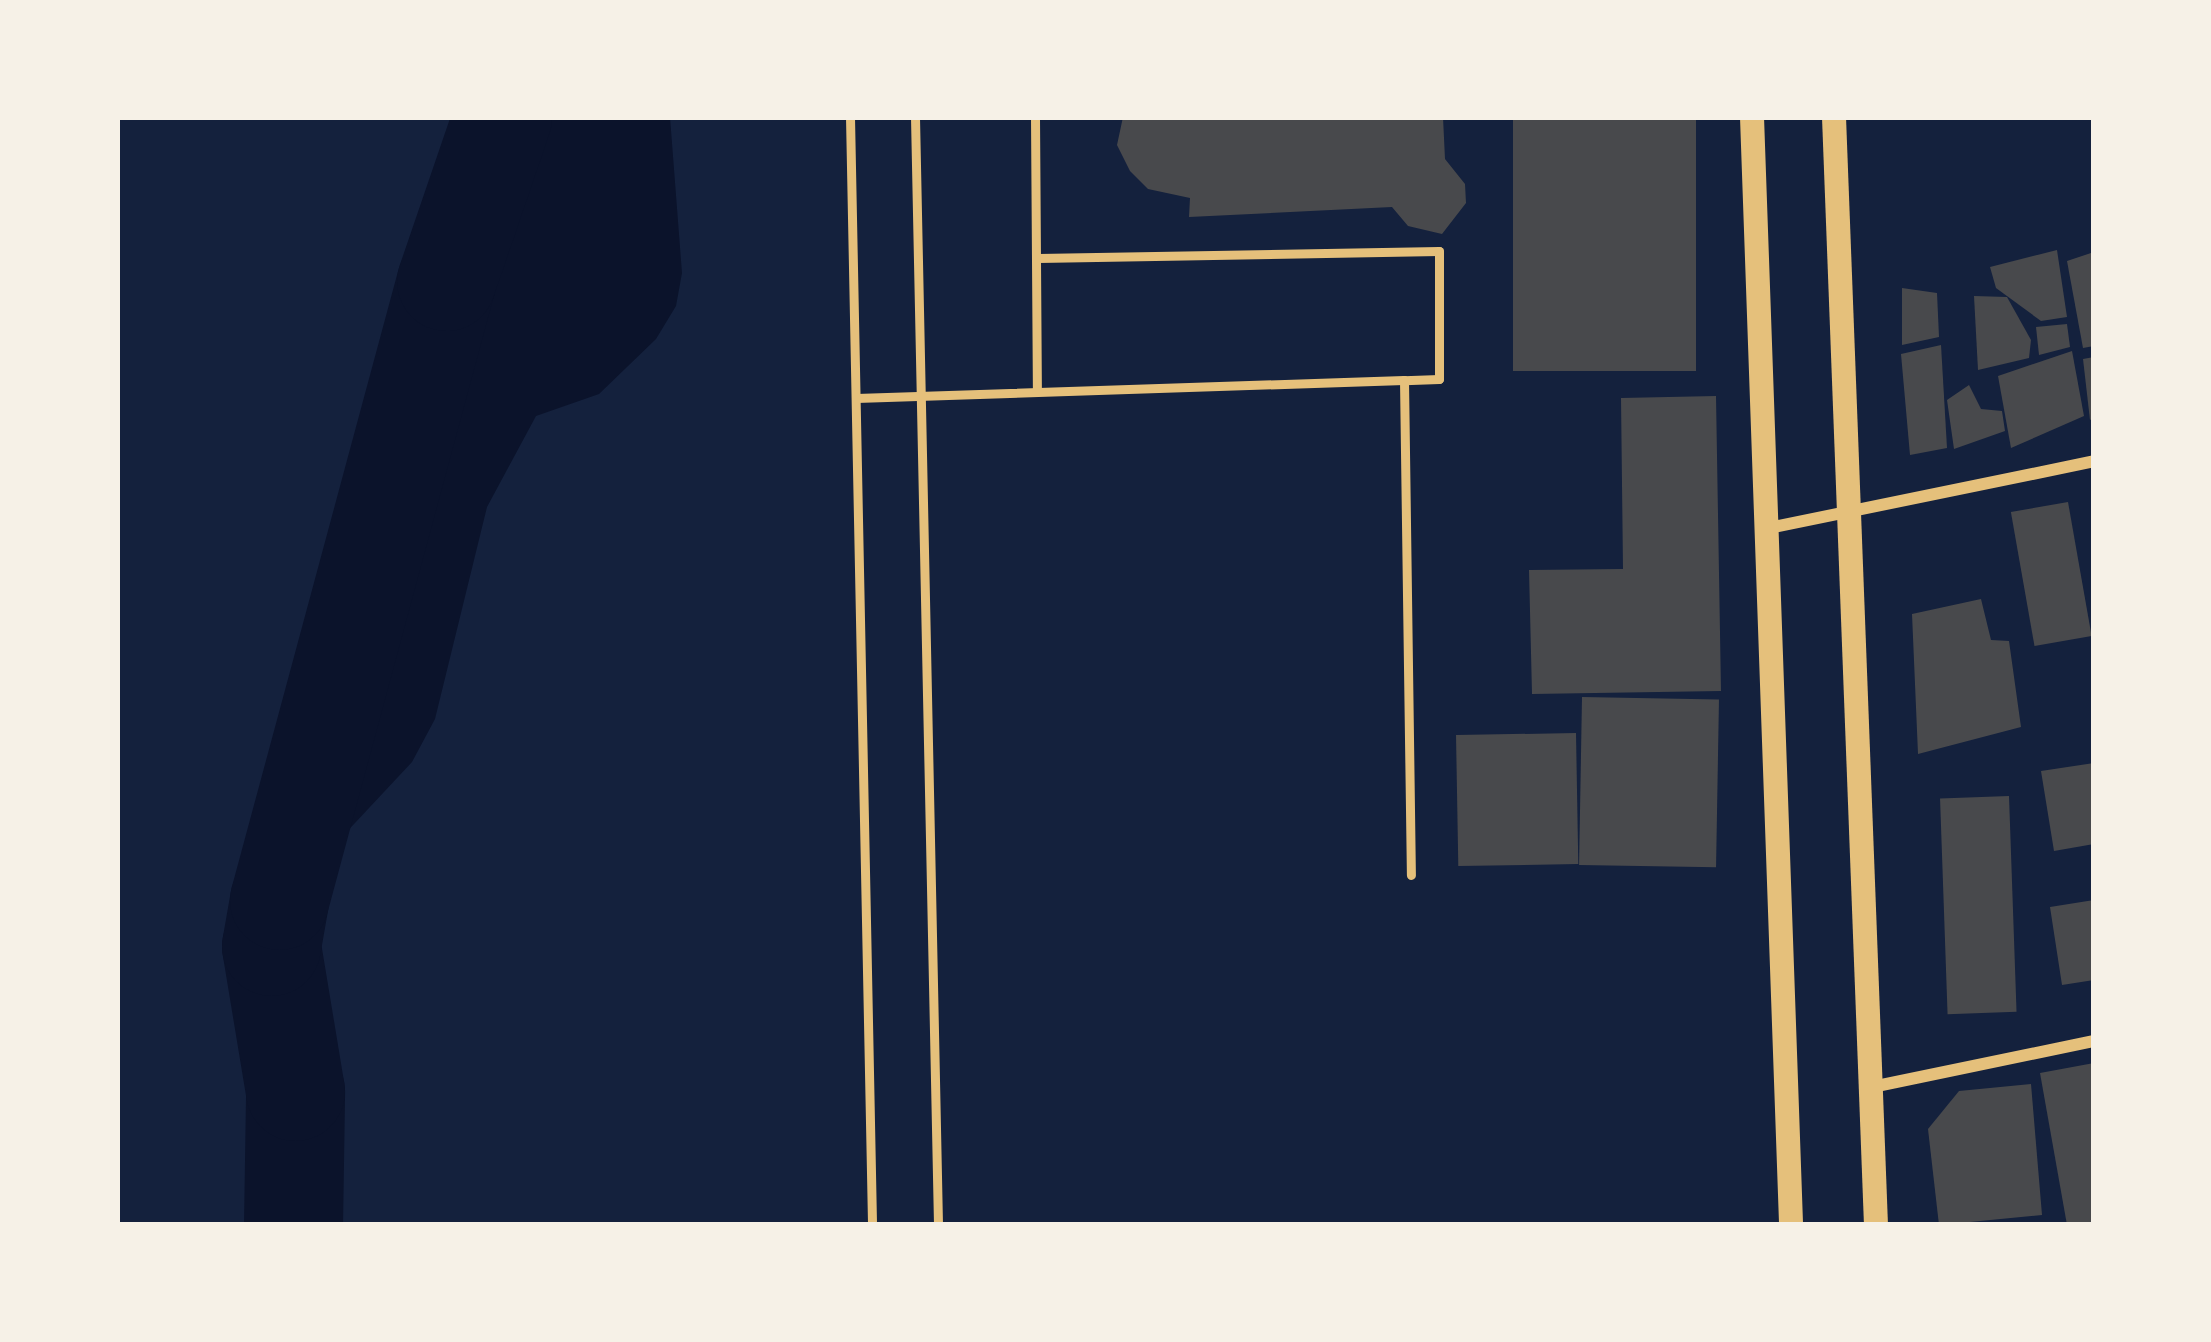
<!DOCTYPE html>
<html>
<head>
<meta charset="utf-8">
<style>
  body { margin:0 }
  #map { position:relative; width:2211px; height:1342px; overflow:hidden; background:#14213d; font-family:Commissioner,sans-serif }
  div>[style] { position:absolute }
  .water>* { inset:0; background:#0b132b }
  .river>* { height:99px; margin:-49.5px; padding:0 49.5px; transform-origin:49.5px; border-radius:49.5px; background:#0b132b }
  .building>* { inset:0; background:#48494c; transform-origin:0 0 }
  .service>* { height:9px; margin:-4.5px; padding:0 4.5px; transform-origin:4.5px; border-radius:4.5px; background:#e5c07b }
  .minor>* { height:12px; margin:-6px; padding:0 6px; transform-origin:6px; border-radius:6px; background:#e5c07b }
  .secondary>* { height:24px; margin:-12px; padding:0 12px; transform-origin:12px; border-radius:12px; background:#e5c07b }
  span { translate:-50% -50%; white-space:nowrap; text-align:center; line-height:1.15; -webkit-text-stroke:10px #f6f1e7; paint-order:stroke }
  .frame { position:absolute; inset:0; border:120px solid #f6f1e7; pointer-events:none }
</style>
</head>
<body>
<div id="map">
  <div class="water">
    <div style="clip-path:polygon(517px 117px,670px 117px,682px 273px,676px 306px,656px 339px,599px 394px,536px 416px,487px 507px,435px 719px,412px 762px,297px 885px,463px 271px)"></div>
  </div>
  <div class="river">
    <div style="left:293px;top:1225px;width:134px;rotate:-89.1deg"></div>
    <div style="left:295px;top:1091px;width:147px;rotate:-99.4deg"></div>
    <div style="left:271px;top:946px;width:47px;rotate:-80.1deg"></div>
    <div style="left:279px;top:900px;width:641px;rotate:-74.9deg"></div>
    <div style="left:446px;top:281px;width:173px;rotate:-71.1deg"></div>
  </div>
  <div class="building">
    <div style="clip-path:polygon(1123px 117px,1443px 117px,1445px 159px,1465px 184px,1466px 203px,1442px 234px,1408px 226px,1392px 207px,1189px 217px,1190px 198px,1148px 189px,1130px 171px,1117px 145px)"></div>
    <div style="left:1513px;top:117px;width:183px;height:254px"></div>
    <div style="clip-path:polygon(2057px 250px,2067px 317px,2041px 321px,1996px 288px,1990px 267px)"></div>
    <div style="clip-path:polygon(2094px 252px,2094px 346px,2083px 348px,2067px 261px)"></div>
    <div style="clip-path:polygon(1902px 288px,1937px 293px,1939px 337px,1902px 345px)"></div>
    <div style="clip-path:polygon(1974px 296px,2007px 297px,2031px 340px,2029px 358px,1978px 370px)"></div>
    <div style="clip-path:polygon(2067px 324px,2070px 347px,2039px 355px,2036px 327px)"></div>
    <div style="clip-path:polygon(1941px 345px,1947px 448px,1910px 455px,1901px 354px)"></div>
    <div style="clip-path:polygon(2072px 351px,2084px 416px,2011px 448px,1998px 376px)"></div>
    <div style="clip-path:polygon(2094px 357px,2094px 418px,2090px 420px,2083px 359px)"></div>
    <div style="clip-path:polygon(1969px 385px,1981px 409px,2002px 411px,2005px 431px,1954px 449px,1947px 400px)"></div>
    <div style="clip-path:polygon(1716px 396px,1721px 691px,1532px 694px,1529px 570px,1623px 569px,1621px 398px)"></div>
    <div style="left:2068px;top:502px;width:136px;height:58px;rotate:80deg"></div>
    <div style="clip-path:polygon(1981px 599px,1991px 640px,2009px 641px,2021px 727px,1918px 754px,1912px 614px)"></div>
    <div style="left:1582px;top:697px;width:137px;height:168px;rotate:1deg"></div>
    <div style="left:1576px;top:733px;width:131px;height:120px;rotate:89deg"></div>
    <div style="clip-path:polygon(2094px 763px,2094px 844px,2054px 851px,2041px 771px)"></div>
    <div style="left:2009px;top:796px;width:216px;height:69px;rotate:88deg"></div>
    <div style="clip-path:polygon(2094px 900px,2094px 980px,2062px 985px,2050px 907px)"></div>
    <div style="clip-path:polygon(2094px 1063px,2094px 1222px,2067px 1225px,2040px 1073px)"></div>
    <div style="clip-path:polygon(2031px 1084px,2042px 1215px,1939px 1225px,1928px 1129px,1959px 1091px)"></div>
  </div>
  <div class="service">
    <div style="left:850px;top:117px;width:1108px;rotate:88.86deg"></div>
    <div style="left:915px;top:117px;width:1108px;rotate:88.81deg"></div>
    <div style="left:1035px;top:117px;width:274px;rotate:89.6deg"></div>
    <div style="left:1038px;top:258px;width:401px;rotate:-1deg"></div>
    <div style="left:1439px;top:251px;width:128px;rotate:90deg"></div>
    <div style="left:1439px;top:379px;width:35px;rotate:178deg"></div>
    <div style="left:856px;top:398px;width:548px;rotate:-1.88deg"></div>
    <div style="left:1404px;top:380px;width:495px;rotate:89.2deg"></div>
  </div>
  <div class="minor">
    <div style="left:1769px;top:528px;width:332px;rotate:-11.6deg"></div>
    <div style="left:1872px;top:1087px;width:227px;rotate:-11.7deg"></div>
  </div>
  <div class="secondary">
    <div style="left:1752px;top:117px;width:1109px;rotate:87.98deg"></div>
    <div style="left:1834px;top:117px;width:1109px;rotate:87.83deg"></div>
  </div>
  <div class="frame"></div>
</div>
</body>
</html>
